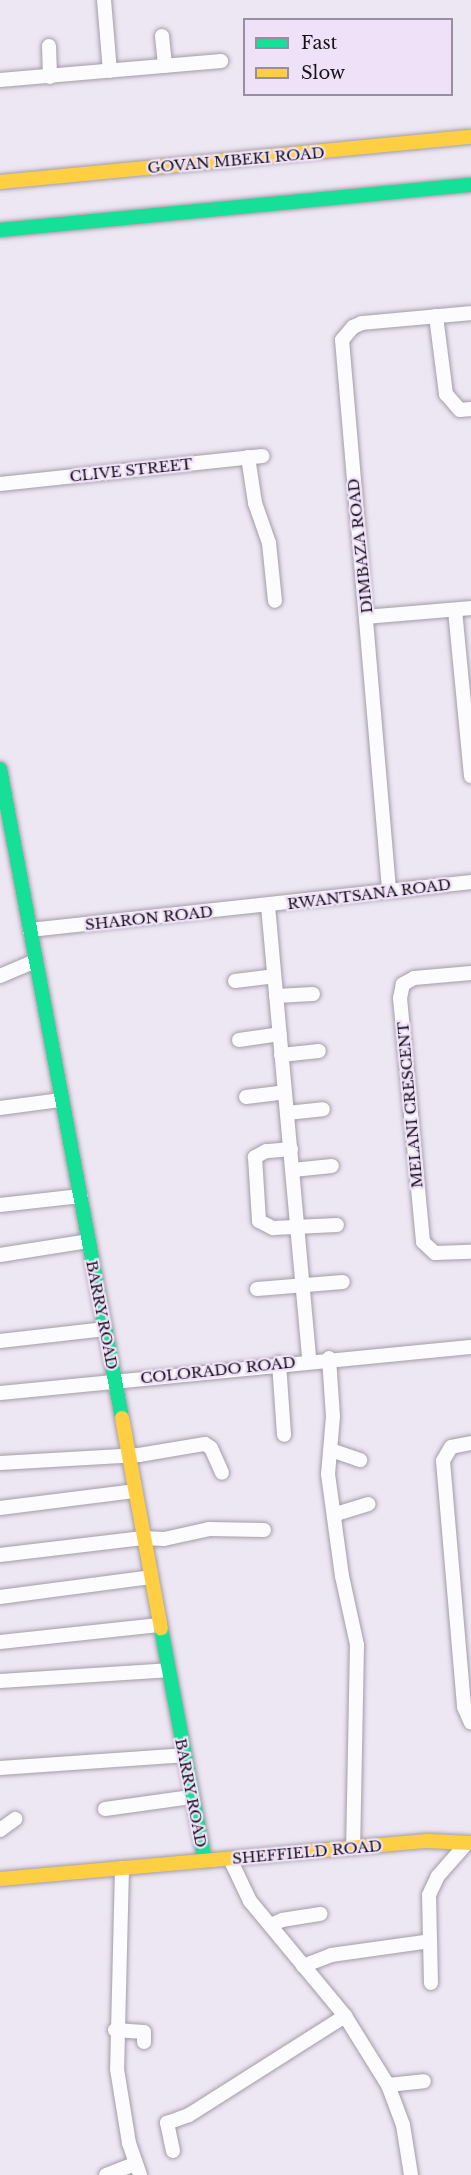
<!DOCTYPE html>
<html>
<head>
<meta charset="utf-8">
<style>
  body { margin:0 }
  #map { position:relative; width:471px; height:2175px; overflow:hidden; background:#ede6f3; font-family:"Libre Baskerville",serif }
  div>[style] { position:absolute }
  .roads { filter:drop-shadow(0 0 2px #a39da7) drop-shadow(0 0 2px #a39da7) }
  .street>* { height:14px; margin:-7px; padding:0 7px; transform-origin:7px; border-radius:7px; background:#fcfbfd }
  .fast>* { height:14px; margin:-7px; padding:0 7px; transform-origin:7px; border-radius:7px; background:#16e098 }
  .slow>* { height:14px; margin:-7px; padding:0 7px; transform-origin:7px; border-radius:7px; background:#ffcf43 }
  span { translate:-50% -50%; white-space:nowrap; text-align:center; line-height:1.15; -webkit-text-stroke:4.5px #eee1f8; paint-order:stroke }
  .street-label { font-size:15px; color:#161119 }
  .legend { position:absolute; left:243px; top:18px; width:210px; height:78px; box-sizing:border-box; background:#eee1f8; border:2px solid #988e9f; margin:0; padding:8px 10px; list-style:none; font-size:18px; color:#161119 }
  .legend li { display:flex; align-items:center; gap:12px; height:30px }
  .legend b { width:30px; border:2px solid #988e9f }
</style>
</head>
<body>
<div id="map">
  <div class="roads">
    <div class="street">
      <div style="left:104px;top:0;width:71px;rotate:85.2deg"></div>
      <div style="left:162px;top:36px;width:30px;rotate:84deg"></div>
      <div style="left:49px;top:46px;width:31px;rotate:88deg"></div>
      <div style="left:0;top:80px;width:222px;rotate:-4.9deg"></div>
      <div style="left:436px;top:316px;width:79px;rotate:82.7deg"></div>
      <div style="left:446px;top:394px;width:21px;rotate:49deg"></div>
      <div style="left:460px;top:410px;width:11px;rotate:-5deg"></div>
      <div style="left:248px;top:457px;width:47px;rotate:81.3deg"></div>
      <div style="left:255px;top:503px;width:42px;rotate:70.7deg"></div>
      <div style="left:269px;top:543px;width:58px;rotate:84.1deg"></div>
      <div style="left:0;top:484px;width:264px;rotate:-6.1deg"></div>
      <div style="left:455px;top:610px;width:167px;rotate:84.5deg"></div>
      <div style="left:366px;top:617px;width:105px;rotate:-4.9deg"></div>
      <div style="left:389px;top:889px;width:551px;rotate:-94.89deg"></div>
      <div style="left:342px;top:340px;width:17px;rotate:-50deg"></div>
      <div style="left:353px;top:327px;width:10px;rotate:-24deg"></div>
      <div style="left:362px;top:323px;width:109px;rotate:-5.2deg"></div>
      <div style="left:268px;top:906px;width:456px;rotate:84.8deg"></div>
      <div style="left:30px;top:930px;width:444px;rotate:-6.2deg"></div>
      <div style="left:471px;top:973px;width:57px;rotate:175deg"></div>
      <div style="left:414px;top:978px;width:13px;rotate:151deg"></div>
      <div style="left:403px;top:984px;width:14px;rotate:102deg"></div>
      <div style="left:400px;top:998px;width:245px;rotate:84.6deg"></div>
      <div style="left:423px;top:1242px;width:16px;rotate:43deg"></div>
      <div style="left:435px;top:1253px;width:36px;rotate:-2deg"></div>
      <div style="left:0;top:976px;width:39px;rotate:-23deg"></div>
      <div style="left:235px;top:981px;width:39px;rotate:-7deg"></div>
      <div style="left:276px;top:996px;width:37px;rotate:-3deg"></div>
      <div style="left:239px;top:1040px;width:41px;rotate:-8.3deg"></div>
      <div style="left:281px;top:1055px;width:38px;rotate:-6deg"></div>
      <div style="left:246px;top:1097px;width:39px;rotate:-7deg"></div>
      <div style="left:0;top:1108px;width:62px;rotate:-7.5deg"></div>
      <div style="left:287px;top:1113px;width:36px;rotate:-6deg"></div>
      <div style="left:291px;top:1149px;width:25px;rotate:175deg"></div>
      <div style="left:266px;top:1151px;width:13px;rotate:151deg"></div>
      <div style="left:255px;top:1157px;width:64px;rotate:86.4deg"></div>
      <div style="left:259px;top:1221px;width:16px;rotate:27deg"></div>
      <div style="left:273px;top:1228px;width:64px;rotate:-2.7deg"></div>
      <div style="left:293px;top:1170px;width:39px;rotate:-6deg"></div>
      <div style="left:0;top:1205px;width:81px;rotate:-6.4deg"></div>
      <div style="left:0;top:1255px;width:89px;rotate:-9deg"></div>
      <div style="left:257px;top:1289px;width:86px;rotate:-4.7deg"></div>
      <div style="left:0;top:1341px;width:106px;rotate:-6.5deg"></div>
      <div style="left:329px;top:1358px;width:58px;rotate:86.1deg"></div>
      <div style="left:333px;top:1416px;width:58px;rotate:94.9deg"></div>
      <div style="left:328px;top:1474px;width:103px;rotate:82.2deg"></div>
      <div style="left:342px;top:1576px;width:71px;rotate:77.7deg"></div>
      <div style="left:357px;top:1645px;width:203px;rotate:91.1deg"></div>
      <div style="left:279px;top:1363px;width:72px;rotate:86deg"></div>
      <div style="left:0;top:1393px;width:473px;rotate:-5.6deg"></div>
      <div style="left:471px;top:1443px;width:20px;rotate:169deg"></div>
      <div style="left:451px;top:1447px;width:16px;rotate:120deg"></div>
      <div style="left:443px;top:1461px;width:247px;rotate:85.1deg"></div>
      <div style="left:464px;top:1707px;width:17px;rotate:66deg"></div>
      <div style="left:331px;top:1450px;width:31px;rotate:19deg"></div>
      <div style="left:0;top:1463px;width:139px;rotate:-3.3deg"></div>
      <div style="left:139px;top:1455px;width:67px;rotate:-9.5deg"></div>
      <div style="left:205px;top:1444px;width:7px;rotate:34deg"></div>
      <div style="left:211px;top:1448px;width:27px;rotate:66deg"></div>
      <div style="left:0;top:1508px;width:135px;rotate:-7.2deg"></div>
      <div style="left:336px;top:1514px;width:34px;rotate:-17deg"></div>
      <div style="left:0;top:1555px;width:144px;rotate:-6.8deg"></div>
      <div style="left:143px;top:1538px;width:21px;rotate:3deg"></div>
      <div style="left:164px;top:1539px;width:46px;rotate:-12.5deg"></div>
      <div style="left:209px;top:1529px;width:55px;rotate:1deg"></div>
      <div style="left:0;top:1597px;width:152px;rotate:-7.5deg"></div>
      <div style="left:0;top:1642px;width:160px;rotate:-6.1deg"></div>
      <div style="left:0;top:1681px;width:168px;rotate:-3.7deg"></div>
      <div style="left:0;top:1768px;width:184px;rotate:-4deg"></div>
      <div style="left:105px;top:1809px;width:87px;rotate:-7.9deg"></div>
      <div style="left:0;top:1830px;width:19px;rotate:-36deg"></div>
      <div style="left:230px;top:1859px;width:47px;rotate:64.5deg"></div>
      <div style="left:250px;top:1901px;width:149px;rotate:50.4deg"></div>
      <div style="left:345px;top:2016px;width:81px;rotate:58.1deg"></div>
      <div style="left:388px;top:2085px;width:43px;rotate:69.4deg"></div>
      <div style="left:403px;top:2125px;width:51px;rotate:80.9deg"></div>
      <div style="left:122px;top:1868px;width:201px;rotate:91.4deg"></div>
      <div style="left:117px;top:2069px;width:75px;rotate:80.8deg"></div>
      <div style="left:129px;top:2143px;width:34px;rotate:71deg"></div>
      <div style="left:271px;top:1925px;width:12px;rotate:-24deg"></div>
      <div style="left:282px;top:1920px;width:39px;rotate:-9deg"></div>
      <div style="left:303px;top:1966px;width:30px;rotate:-21deg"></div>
      <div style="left:331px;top:1955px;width:100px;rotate:-8deg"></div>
      <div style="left:431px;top:1983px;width:88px;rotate:-91.3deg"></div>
      <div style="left:429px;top:1895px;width:21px;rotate:-65deg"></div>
      <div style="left:438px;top:1876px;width:44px;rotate:-48.7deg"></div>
      <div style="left:115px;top:2030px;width:29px;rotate:4deg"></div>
      <div style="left:144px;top:2032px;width:10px;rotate:90deg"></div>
      <div style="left:388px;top:2085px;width:36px;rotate:-6deg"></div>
      <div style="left:173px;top:2151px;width:29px;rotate:-102deg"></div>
      <div style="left:167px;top:2123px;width:23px;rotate:-20deg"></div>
      <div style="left:189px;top:2115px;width:185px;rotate:-32.4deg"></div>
      <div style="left:106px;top:2175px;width:31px;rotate:-21deg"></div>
    </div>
    <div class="fast">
      <div style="left:0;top:230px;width:473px;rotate:-5.5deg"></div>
      <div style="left:0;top:769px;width:660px;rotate:79.35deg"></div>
      <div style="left:161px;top:1628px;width:237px;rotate:79.3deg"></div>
    </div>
    <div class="slow">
      <div style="left:0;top:182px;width:473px;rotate:-5.5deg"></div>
      <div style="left:122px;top:1418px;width:214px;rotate:79.5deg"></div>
      <div style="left:0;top:1879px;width:429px;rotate:-5.1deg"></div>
      <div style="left:427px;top:1841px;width:44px;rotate:2.6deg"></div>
    </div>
  </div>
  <div class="street-label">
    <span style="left:236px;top:160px;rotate:-5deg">GOVAN MBEKI ROAD</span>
    <span style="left:131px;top:470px;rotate:-6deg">CLIVE STREET</span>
    <span style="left:360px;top:546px;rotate:-96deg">DIMBAZA ROAD</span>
    <span style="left:369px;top:894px;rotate:-7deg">RWANTSANA ROAD</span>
    <span style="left:149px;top:918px;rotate:-6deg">SHARON ROAD</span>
    <span style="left:410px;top:1105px;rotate:-95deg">MELANI CRESCENT</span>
    <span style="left:102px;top:1315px;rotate:79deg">BARRY ROAD</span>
    <span style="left:218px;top:1370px;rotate:-6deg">COLORADO ROAD</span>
    <span style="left:191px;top:1793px;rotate:79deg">BARRY ROAD</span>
    <span style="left:307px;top:1852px;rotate:-5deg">SHEFFIELD ROAD</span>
  </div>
  <ul class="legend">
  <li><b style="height:8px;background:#16e098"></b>Fast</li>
  <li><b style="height:8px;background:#ffcf43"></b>Slow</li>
  </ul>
</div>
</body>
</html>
